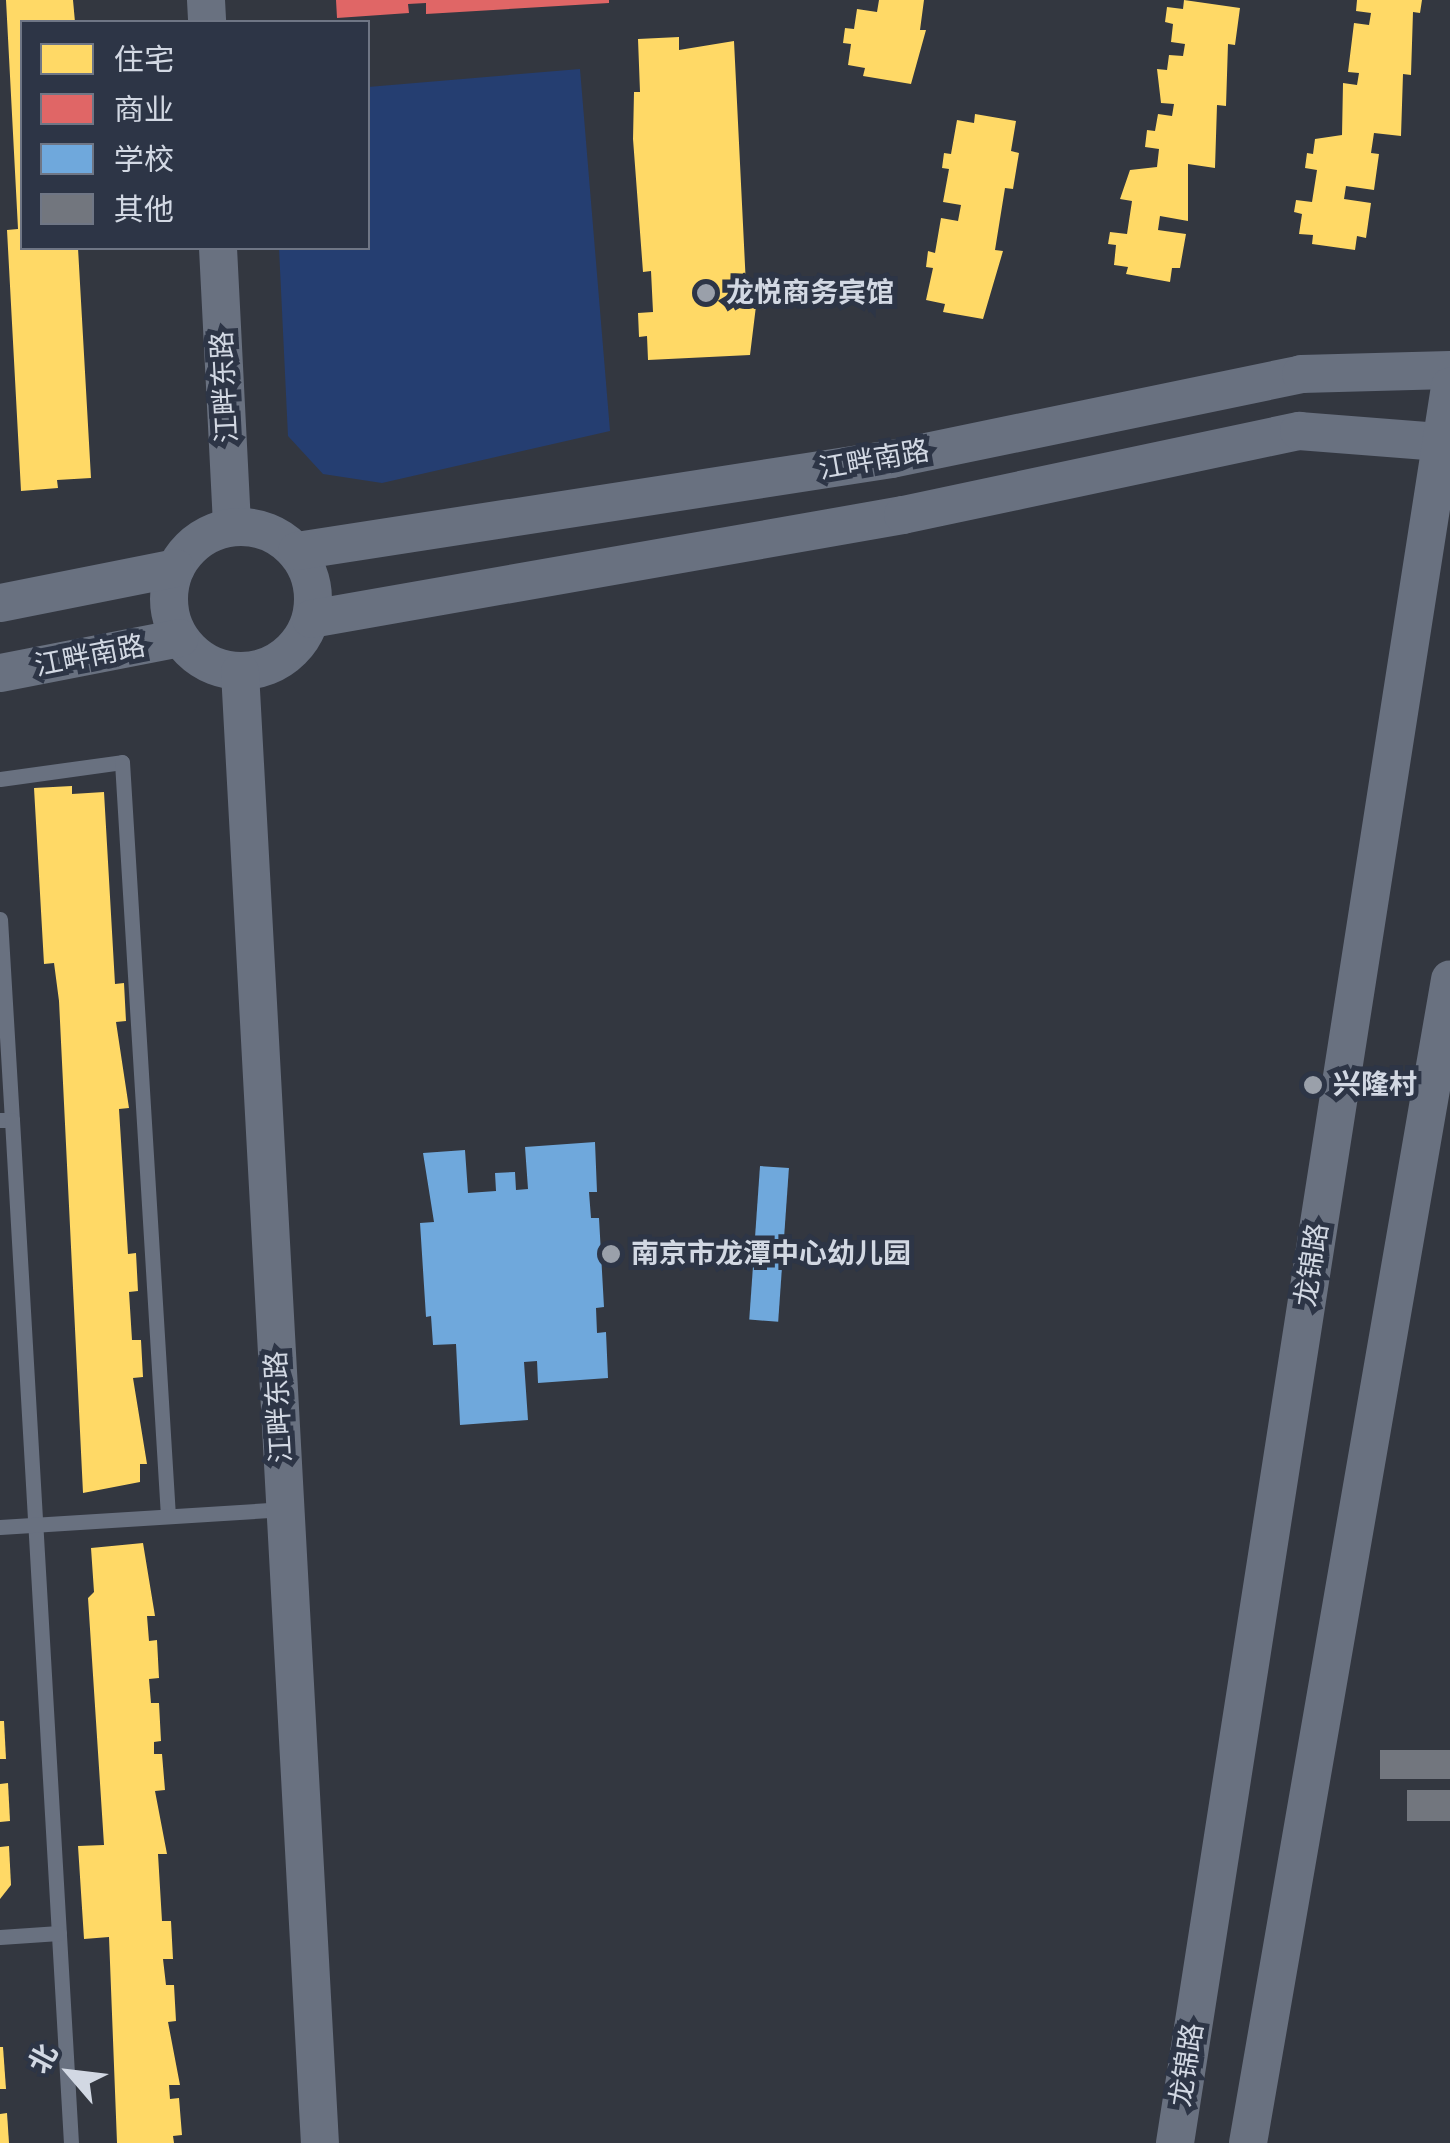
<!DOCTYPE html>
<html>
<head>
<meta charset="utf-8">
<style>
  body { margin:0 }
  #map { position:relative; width:1450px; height:2143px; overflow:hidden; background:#333740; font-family:Poppins,"Noto Sans SC",sans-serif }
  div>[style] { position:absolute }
  .green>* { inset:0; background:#253e71 }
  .homes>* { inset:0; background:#ffd966 }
  .shops>* { inset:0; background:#e06666 }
  .schools>* { inset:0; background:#6fa8dc; transform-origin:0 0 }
  .building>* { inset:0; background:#72767e; transform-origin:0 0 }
  .service>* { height:15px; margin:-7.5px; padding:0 7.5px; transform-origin:7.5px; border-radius:7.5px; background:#697180 }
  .tertiary>* { height:38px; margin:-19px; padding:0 19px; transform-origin:19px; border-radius:19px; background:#697180 }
  .tertiary>.ring { margin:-19px; padding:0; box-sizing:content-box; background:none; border:38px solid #697180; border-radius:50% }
  .dots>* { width:28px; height:28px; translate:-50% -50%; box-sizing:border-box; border:5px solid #2d3546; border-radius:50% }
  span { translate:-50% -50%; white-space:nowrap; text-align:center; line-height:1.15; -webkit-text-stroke:10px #2d3546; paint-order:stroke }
  .poi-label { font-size:28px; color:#d2d8e3; font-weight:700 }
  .left { translate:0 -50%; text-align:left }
  .street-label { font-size:28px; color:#d2d8e3 }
  .legend { position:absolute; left:20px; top:20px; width:350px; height:230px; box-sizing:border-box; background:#2d3546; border:2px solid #6f7685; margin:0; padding:12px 18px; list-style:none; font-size:30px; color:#d2d8e3 }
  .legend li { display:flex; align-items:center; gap:20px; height:50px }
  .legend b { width:50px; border:2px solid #6f7685 }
  .north { position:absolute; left:20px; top:2023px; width:100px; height:100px; -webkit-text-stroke:8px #2d3546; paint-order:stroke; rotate:298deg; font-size:28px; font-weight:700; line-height:40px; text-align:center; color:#d2d8e3 }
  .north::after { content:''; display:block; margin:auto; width:35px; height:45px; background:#d2d8e3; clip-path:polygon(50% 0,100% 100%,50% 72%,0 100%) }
</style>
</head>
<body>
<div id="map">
  <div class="green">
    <div style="clip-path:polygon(580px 69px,610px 431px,382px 483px,323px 474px,288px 436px,279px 248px,368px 248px,368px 87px)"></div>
  </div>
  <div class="homes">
    <div style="clip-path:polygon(6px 0,73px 0,75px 22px,22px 22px,22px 248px,78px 248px,91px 478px,57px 480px,58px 488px,21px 491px,7px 230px,18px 229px)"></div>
    <div style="clip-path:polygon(879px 0,924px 0,920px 30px,926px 30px,911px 84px,863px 76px,865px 68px,848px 65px,851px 44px,843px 43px,845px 28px,854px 29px,857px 9px,877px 12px)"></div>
    <div style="clip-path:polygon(1184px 0,1240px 8px,1235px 45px,1228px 44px,1226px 106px,1217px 105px,1215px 168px,1188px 164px,1188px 221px,1160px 216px,1158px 230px,1186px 234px,1180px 268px,1172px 268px,1170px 282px,1126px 274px,1128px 267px,1114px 265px,1116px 245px,1108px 244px,1110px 232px,1127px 234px,1132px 201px,1120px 199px,1130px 170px,1157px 167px,1159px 149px,1145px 147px,1147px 130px,1155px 131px,1158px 114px,1172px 116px,1174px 104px,1161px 103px,1157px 69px,1167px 70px,1169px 55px,1183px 56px,1185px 44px,1171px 42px,1173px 24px,1165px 22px,1167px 7px,1183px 9px)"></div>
    <div style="clip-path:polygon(1357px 0,1422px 0,1420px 13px,1413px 12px,1411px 75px,1403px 74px,1401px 136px,1374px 133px,1371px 153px,1379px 154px,1374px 190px,1346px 186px,1344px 199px,1371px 203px,1366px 238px,1357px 236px,1355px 250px,1312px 244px,1313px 235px,1299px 234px,1302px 214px,1294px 212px,1296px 200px,1312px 202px,1317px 170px,1305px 168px,1307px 153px,1313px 154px,1315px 139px,1342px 135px,1343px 83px,1357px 85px,1359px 73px,1348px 72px,1354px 23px,1369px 25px,1371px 13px,1356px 11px)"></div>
    <div style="clip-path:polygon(679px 37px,679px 50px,734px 41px,747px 306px,756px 306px,750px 355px,648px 360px,647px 336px,639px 337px,638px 313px,653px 312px,651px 271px,643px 272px,633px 139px,634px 92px,640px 92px,638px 39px)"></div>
    <div style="clip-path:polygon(975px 114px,1016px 121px,1011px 151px,1019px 153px,1013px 189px,1005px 188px,995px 250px,1003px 251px,983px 319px,943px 312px,945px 304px,926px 300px,933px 268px,926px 267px,928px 251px,935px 253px,941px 218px,958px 221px,961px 205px,943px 202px,949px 169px,942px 168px,944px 153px,951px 154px,957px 120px,974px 123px)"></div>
    <div style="clip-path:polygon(72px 786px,72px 794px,104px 792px,115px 984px,124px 983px,126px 1021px,116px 1022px,129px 1108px,119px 1109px,128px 1254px,136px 1253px,138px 1291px,129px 1292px,132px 1340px,141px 1340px,143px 1377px,133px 1378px,147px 1464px,140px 1464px,140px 1482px,83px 1493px,59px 1001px,54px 963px,44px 964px,34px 788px)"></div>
    <div style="clip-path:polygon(143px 1543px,155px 1616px,147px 1616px,149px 1641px,157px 1640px,159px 1678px,149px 1679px,151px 1703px,159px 1703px,161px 1741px,154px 1742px,154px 1754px,162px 1754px,165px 1790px,155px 1791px,167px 1854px,158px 1854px,162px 1921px,171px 1921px,173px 1959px,163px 1959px,166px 1985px,174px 1985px,176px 2021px,168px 2022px,180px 2085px,169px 2085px,170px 2099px,179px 2098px,182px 2135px,173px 2136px,174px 2143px,117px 2143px,109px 1937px,84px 1939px,78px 1846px,104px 1845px,88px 1598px,94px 1592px,91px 1548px)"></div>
    <div style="clip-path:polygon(0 1721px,4px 1721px,6px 1759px,0 1759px)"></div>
    <div style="clip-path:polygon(8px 1783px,10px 1821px,0 1822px,0 1784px)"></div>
    <div style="clip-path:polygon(9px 1846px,11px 1885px,0 1899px,0 1847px)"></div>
    <div style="clip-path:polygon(0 2047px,3px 2047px,6px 2089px,0 2089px)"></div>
    <div style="clip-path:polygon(7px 2113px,9px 2143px,0 2143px,0 2114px)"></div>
  </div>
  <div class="shops">
    <div style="clip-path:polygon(336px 0,609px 0,609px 3px,426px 14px,426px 3px,408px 4px,409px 13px,337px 18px)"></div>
  </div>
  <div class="schools">
    <div style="clip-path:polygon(595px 1142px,597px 1192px,589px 1192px,591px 1218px,599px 1218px,604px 1307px,596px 1308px,597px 1333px,606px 1332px,608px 1378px,538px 1383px,537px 1361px,524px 1362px,528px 1420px,460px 1425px,456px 1344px,433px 1345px,431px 1316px,426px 1317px,420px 1223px,434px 1222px,423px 1153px,465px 1150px,468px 1193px,496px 1191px,495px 1173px,515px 1172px,516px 1190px,528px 1189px,525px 1147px)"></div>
    <div style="left:760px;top:1166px;width:29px;height:154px;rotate:4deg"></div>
  </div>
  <div class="building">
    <div style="left:1450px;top:1750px;width:29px;height:70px;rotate:90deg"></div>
    <div style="left:1450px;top:1790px;width:31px;height:43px;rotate:90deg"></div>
  </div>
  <div class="service">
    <div style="left:0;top:779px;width:123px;rotate:-7.9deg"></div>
    <div style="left:122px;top:762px;width:755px;rotate:86.51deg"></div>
    <div style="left:0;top:919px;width:201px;rotate:86.6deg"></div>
    <div style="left:0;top:1120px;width:12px"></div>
    <div style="left:12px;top:1120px;width:1025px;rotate:86.7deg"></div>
    <div style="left:0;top:1527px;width:286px;rotate:-3.6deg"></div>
    <div style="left:0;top:1937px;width:59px;rotate:-3.9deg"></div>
  </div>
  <div class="tertiary">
    <div style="left:206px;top:0;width:22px;rotate:87deg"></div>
    <div style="left:218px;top:248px;width:278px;rotate:87.1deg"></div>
    <div class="ring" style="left:169px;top:527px;width:106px;height:106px"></div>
    <div style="left:297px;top:551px;width:602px;rotate:-8.79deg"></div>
    <div style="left:892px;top:459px;width:418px;rotate:-11.7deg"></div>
    <div style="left:1301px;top:374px;width:149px;rotate:-1.5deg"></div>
    <div style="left:0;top:603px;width:179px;rotate:-11.2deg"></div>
    <div style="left:311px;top:619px;width:601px;rotate:-9.96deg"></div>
    <div style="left:903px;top:515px;width:405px;rotate:-12deg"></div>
    <div style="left:1299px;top:431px;width:151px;rotate:4.5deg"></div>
    <div style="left:240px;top:672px;width:1473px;rotate:86.89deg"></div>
    <div style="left:0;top:673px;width:183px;rotate:-11deg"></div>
    <div style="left:1175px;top:2143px;width:1778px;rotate:-81.1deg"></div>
    <div style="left:1248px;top:2143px;width:1181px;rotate:-80.15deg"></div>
  </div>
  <div class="dots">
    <div style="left:706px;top:293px;background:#9aa0aa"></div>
    <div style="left:1313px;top:1085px;background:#9aa0aa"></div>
    <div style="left:611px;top:1254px;background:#9aa0aa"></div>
  </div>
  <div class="poi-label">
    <span class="left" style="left:726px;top:293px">龙悦商务宾馆</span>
    <span class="left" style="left:1333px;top:1085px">兴隆村</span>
    <span class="left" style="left:631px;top:1254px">南京市龙潭中心幼儿园</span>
  </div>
  <div class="street-label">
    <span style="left:225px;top:387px;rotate:-93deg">江畔东路</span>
    <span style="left:874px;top:460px;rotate:-10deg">江畔南路</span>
    <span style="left:90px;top:656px;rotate:-11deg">江畔南路</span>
    <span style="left:1312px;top:1265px;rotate:-81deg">龙锦路</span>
    <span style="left:279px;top:1407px;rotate:-93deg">江畔东路</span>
    <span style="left:1187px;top:2065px;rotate:-81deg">龙锦路</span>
  </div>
  <ul class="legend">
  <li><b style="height:28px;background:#ffd966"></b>住宅</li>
  <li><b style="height:28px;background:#e06666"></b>商业</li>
  <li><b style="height:28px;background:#6fa8dc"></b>学校</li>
  <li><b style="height:28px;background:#72767e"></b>其他</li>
  </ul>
  <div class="north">北</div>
</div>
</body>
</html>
